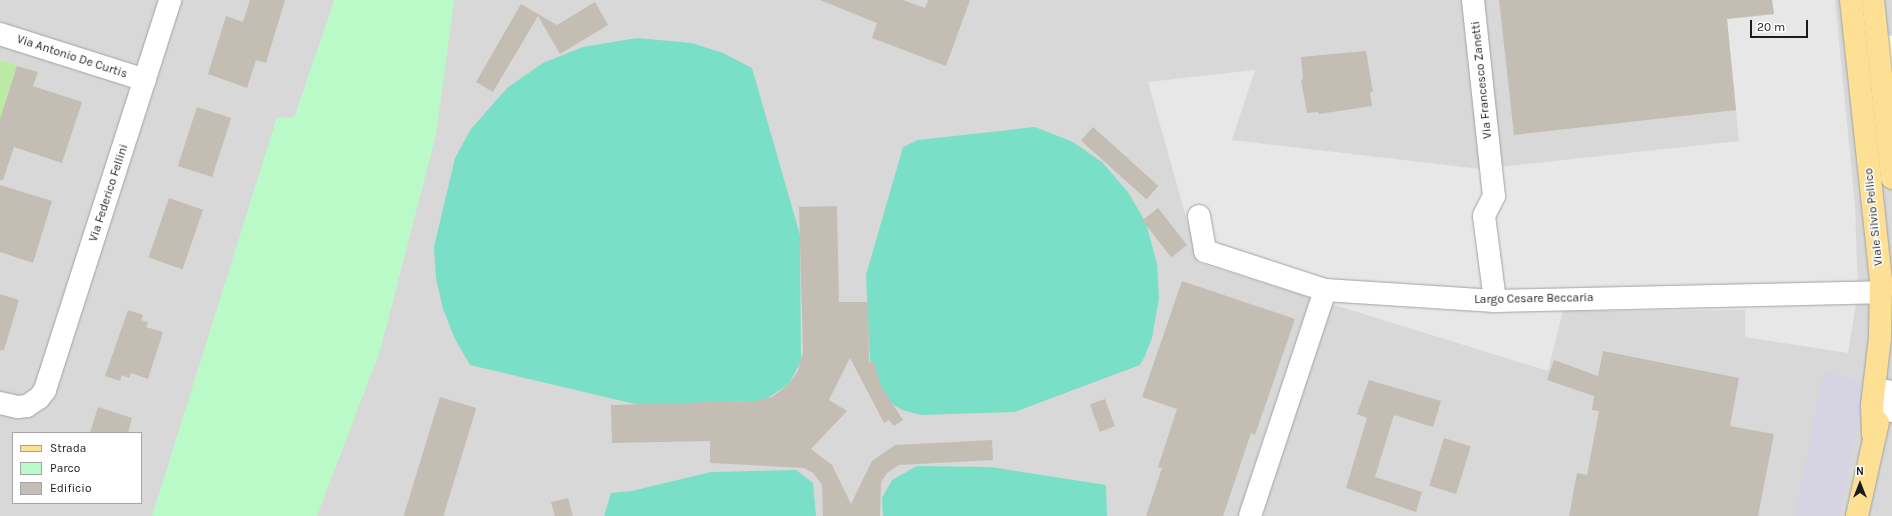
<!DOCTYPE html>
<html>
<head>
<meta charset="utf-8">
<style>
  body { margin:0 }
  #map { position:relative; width:1892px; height:516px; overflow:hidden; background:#edeae0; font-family:Karla,sans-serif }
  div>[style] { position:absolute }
  .residential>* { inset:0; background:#d9d8d8 }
  .education>* { inset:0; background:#f9ffd6 }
  .grass>* { inset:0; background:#bbeaa3 }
  .park>* { inset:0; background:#b9fac8 }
  .pitch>* { inset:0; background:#7adfc7 }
  .parking>* { inset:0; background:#e7e7e7 }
  .plaza>* { inset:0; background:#d6d4e2; transform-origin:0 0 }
  .building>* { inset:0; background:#c4bdb3; transform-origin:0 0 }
  .roads { filter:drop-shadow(0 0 1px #a2a2a2) drop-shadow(0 0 1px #a2a2a2) }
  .minor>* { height:22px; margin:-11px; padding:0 11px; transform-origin:11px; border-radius:11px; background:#fff }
  .major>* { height:22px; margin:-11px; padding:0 11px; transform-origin:11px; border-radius:11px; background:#fee094 }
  span { translate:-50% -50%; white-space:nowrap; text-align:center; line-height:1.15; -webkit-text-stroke:3px #fff; paint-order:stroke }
  .street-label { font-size:12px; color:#1b1b1b }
  .legend { position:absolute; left:12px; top:432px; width:130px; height:72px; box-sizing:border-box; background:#fff; border:1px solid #a4a4a4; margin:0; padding:5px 7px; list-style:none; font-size:12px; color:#1b1b1b }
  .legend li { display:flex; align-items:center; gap:8px; height:20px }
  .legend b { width:20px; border:1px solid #a4a4a4 }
  .north { position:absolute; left:1840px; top:464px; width:40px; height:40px; -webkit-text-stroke:3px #fff; paint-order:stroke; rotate:0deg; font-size:11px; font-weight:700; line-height:16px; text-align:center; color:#1b1b1b }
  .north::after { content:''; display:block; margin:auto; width:14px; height:18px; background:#1b1b1b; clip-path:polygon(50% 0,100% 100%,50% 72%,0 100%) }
  .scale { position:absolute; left:1750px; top:20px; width:58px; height:18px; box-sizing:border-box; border:2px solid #1b1b1b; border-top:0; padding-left:5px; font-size:12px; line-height:14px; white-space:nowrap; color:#1b1b1b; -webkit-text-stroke:3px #fff; paint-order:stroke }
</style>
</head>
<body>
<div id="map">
  <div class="residential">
    <div style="clip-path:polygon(evenodd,0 0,1892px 0,1892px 516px,0 516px,0 0,13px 433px,141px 433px,141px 503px,13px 503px,13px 433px)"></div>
  </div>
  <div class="education">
    <div style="clip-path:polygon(1888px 35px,1892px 36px,1892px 71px)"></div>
  </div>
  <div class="grass">
    <div style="clip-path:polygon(0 60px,17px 65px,0 119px)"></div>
  </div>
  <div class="park">
    <div style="clip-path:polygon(334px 0,454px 0,436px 135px,380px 351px,317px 516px,152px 516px,277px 117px,294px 118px)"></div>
  </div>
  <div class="pitch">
    <div style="clip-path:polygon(637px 38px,692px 43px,723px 53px,752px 68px,800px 235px,801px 361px,789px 384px,766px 399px,756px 401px,639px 405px,470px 365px,455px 339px,443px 309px,436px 279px,434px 247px,455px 158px,471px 129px,507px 88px,543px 63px,583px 47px)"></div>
    <div style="clip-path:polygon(1035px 127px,1073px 142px,1102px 162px,1128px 192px,1146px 223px,1157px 264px,1159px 298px,1152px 338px,1145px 356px,1140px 365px,1015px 412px,921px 415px,902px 410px,886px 400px,870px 364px,866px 275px,903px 147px,918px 140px)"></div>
    <div style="clip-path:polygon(917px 466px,991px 467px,1106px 485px,1107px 516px,883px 516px,882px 498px,892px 480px)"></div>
    <div style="clip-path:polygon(796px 470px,813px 483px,816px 516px,604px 516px,611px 493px,632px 491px,711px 472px)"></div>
  </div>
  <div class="parking">
    <div style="clip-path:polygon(1772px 0,1835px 0,1855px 205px,1858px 292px,1848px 353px,1745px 337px,1745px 310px,1563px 311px,1548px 371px,1199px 263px,1148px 82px,1255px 70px,1232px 140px,1481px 169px,1739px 141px,1727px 19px,1774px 14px)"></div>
  </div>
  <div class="plaza">
    <div style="left:1823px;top:372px;width:44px;height:147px;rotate:11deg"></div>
  </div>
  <div class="building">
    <div style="clip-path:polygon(250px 0,285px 0,266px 63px,256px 60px,247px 88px,208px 74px,226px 16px,243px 22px)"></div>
    <div style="clip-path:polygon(820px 0,903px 0,925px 8px,928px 0,970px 0,946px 66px,872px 38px,877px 23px)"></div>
    <div style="clip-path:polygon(1499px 0,1772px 0,1774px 14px,1727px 19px,1736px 110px,1514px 135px)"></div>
    <div style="clip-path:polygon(595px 2px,608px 25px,560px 54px,538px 16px,493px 92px,476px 82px,521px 4px,557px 25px)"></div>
    <div style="clip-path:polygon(1366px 51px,1373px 92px,1370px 92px,1372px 106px,1319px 114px,1318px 112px,1307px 113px,1301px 80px,1303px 79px,1301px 57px)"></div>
    <div style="clip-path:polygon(17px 66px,38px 72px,33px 86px,82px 102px,62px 163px,14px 147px,3px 180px,0 180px,0 119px)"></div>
    <div style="left:197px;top:107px;width:36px;height:62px;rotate:18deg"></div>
    <div style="left:1093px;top:127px;width:88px;height:18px;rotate:42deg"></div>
    <div style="clip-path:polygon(0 185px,52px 201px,33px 263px,0 252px)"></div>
    <div style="left:169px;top:198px;width:36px;height:63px;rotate:19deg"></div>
    <div style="clip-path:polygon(837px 206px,839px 302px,868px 302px,869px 362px,874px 362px,881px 386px,903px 420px,894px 426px,889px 420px,884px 423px,850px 358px,829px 400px,847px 411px,811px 449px,832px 465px,851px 504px,872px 461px,895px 445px,992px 440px,993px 460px,899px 465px,887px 473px,881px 482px,880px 516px,823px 516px,822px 485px,813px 473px,804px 468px,710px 463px,710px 441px,612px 443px,611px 405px,756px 401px,772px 397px,789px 384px,798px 371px,803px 351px,799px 207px)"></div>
    <div style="left:1158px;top:208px;width:47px;height:20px;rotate:52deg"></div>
    <div style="clip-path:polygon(1182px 281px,1295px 319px,1255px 435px,1251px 433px,1223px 516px,1146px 516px,1162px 468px,1158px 467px,1177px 409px,1142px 397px)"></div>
    <div style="clip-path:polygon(0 294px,19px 300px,4px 350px,0 350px)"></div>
    <div style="clip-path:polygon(128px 310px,143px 315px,141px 320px,148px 322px,146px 327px,163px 332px,148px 379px,131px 373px,129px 378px,122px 375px,120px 381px,105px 376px)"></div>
    <div style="clip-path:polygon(1603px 351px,1739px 378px,1730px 426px,1774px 434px,1758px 516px,1569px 516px,1577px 473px,1587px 475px,1599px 411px,1592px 410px,1594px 396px,1547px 380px,1554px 360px,1598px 376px)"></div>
    <div style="clip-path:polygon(1369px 380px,1441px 401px,1433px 427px,1394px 415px,1375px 477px,1422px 492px,1416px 512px,1346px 488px,1367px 418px,1357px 414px)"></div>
    <div style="left:440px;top:397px;width:38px;height:125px;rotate:17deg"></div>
    <div style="left:1105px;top:399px;width:29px;height:16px;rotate:70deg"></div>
    <div style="clip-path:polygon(98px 407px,132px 418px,128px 433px,90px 433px)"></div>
    <div style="left:1444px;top:438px;width:28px;height:50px;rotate:17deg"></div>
    <div style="clip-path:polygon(568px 498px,573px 516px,555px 516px,551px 502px)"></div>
  </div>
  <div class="roads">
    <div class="minor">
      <div style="left:1473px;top:0;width:197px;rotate:83.9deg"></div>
      <div style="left:1494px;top:196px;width:22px;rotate:117deg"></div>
      <div style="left:1484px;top:216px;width:86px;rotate:82.6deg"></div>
      <div style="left:0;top:34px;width:152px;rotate:17.6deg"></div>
      <div style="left:1199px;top:216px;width:36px;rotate:80deg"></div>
      <div style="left:1205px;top:251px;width:126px;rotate:18deg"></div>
      <div style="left:1325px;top:290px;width:170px;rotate:3.7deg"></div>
      <div style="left:1495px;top:301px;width:386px;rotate:-1.3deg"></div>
      <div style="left:1887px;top:391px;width:9px;rotate:90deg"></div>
      <div style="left:1887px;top:400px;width:12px;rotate:66deg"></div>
      <div style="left:0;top:403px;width:18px;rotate:13deg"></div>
      <div style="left:18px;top:407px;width:9px;rotate:-6deg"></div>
      <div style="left:27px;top:406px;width:14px;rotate:-34deg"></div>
      <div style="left:39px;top:398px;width:10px;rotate:-53deg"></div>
      <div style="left:45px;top:390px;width:410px;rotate:-72.2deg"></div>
      <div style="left:1250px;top:516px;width:238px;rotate:-71.6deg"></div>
    </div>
    <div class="major">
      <div style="left:1851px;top:0;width:283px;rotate:83.9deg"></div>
      <div style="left:1881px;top:281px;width:57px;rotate:91deg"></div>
      <div style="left:1880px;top:338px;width:67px;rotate:96.8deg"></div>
      <div style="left:1872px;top:405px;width:30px;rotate:88deg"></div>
      <div style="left:1873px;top:0;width:179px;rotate:83.9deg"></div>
      <div style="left:1857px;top:516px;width:96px;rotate:-77.4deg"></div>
    </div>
  </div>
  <div class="street-label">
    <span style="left:72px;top:57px;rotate:18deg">Via Antonio De Curtis</span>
    <span style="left:1482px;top:80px;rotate:-96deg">Via Francesco Zanetti</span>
    <span style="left:109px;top:193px;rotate:-72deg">Via Federico Fellini</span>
    <span style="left:1874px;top:217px;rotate:-96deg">Viale Silvio Pellico</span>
    <span style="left:1534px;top:299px;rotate:-1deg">Largo Cesare Beccaria</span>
  </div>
  <ul class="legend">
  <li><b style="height:5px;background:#fee094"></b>Strada</li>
  <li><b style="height:11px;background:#b9fac8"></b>Parco</li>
  <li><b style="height:11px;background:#c4bdb3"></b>Edificio</li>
  </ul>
  <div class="north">N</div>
  <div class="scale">20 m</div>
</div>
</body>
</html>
